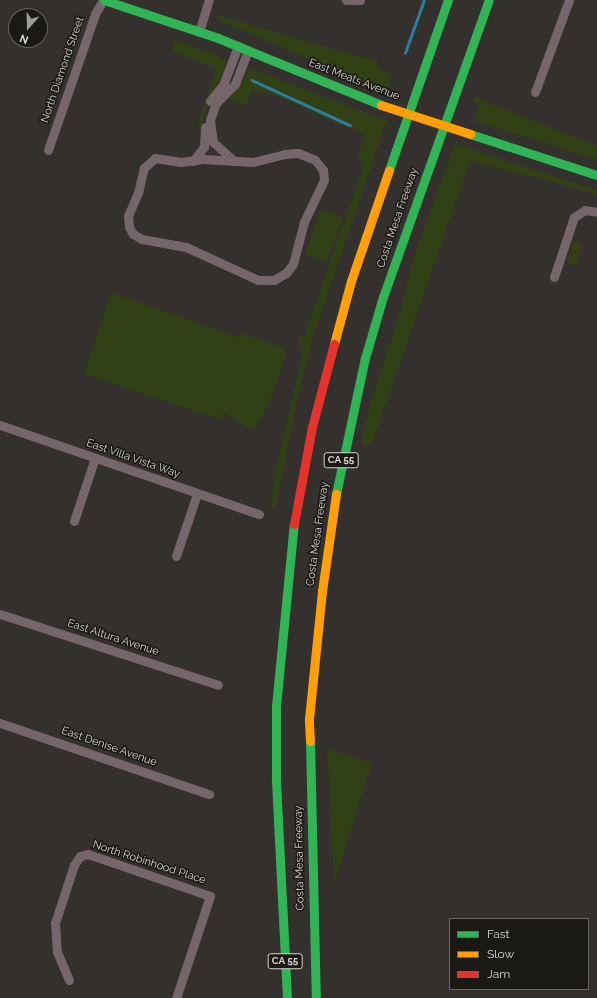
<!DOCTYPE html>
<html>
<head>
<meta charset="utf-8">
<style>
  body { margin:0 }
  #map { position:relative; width:597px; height:998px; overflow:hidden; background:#33302d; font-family:Raleway,sans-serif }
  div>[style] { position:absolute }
  .green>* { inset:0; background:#324016; transform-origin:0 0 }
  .stream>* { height:2.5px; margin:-1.25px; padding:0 1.25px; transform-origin:1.25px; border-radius:1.25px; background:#2d7da1 }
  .street>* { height:9px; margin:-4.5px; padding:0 4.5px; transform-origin:4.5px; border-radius:4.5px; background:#74666a }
  .fast>* { height:9px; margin:-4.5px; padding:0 4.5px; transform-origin:4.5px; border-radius:4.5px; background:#30b455 }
  .slow>* { height:9px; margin:-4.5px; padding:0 4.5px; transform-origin:4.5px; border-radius:4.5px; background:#ff9f0a }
  .jam>* { height:9px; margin:-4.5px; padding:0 4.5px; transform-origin:4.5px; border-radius:4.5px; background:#e5322d }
  .slow-bridge>* { height:9px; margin:-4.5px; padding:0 4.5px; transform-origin:4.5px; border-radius:4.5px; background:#ff9f0a }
  span { translate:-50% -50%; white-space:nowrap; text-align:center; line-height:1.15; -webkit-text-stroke:3px #1b1916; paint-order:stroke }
  .shield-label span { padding:1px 3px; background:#1b1916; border:1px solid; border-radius:3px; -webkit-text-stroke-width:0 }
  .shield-label { font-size:10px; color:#d8d5d1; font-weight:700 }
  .street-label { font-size:11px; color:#d8d5d1 }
  .legend { position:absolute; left:449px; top:918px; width:140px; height:72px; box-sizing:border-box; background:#1b1916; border:1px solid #676461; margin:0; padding:5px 7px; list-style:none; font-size:12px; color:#d8d5d1 }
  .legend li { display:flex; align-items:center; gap:8px; height:20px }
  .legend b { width:20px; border:1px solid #676461 }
  .north { position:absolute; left:8px; top:8px; width:40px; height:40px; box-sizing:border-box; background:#1b1916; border:1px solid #676461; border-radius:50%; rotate:200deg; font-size:11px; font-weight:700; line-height:16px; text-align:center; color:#d8d5d1 }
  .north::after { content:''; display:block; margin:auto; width:14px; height:18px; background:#9e9b98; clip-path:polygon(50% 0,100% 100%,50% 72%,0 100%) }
</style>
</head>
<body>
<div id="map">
  <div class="green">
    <div style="clip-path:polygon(217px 15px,379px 62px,377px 69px,392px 74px,386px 92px,220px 21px)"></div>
    <div style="clip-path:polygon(175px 40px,217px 55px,226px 62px,222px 78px,207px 102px,201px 128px,198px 123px,216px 69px,171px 50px)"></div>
    <div style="clip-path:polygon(253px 69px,387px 121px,312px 340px,294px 415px,276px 508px,270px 506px,277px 465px,302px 356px,298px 335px,304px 337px,365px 162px,357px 158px,365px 135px,265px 91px,264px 94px,252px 90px,246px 105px,225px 98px,233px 95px,245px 75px)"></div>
    <div style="clip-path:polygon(475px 97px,597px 146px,597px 160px,475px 121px,480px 104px,473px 102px)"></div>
    <div style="clip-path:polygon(455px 144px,597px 190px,597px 194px,470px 161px,372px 444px,364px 446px,361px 442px,371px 401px,399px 316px,414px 256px)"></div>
    <div style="left:321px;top:209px;width:23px;height:48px;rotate:20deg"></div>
    <div style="left:573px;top:241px;width:9px;height:23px;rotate:13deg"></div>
    <div style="clip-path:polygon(111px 293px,240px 337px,241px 333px,282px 347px,286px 355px,268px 406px,255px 427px,250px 429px,224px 413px,221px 420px,84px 374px)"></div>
    <div style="clip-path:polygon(327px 748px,372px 763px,334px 884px)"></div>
  </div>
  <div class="stream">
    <div style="left:405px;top:53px;width:56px;rotate:-70.3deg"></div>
    <div style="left:252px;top:80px;width:108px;rotate:24.7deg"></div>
  </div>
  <div class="street">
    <div style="left:346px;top:0;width:14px"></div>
    <div style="left:199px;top:32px;width:34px;rotate:-73deg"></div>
    <div style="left:535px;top:92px;width:98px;rotate:-69.7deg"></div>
    <div style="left:210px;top:101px;width:21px;rotate:-51deg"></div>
    <div style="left:223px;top:85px;width:42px;rotate:-69deg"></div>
    <div style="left:48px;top:150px;width:144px;rotate:-70.9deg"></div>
    <div style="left:95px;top:14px;width:16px;rotate:-60deg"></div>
    <div style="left:298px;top:153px;width:18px;rotate:22deg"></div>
    <div style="left:315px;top:160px;width:13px;rotate:51deg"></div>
    <div style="left:323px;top:170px;width:10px;rotate:84deg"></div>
    <div style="left:324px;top:180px;width:47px;rotate:115.5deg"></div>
    <div style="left:304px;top:222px;width:43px;rotate:104.7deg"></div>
    <div style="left:293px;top:264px;width:11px;rotate:128deg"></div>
    <div style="left:286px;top:273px;width:14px;rotate:150deg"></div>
    <div style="left:274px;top:280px;width:16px;rotate:180deg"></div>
    <div style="left:258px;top:280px;width:79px;rotate:-155.4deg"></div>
    <div style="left:186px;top:247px;width:45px;rotate:-169.7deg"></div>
    <div style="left:142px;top:239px;width:10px;rotate:-151deg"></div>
    <div style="left:133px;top:234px;width:8px;rotate:-120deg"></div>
    <div style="left:129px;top:227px;width:11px;rotate:-95deg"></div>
    <div style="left:128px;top:216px;width:25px;rotate:-67deg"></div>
    <div style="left:138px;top:193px;width:26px;rotate:-77deg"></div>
    <div style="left:144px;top:168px;width:15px;rotate:-42deg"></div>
    <div style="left:155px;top:158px;width:26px;rotate:9deg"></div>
    <div style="left:181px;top:162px;width:22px;rotate:-8deg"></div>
    <div style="left:203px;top:159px;width:50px;rotate:3.4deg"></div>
    <div style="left:253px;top:162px;width:32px;rotate:-14deg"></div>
    <div style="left:284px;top:154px;width:14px;rotate:-4deg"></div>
    <div style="left:193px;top:161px;width:18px;rotate:-52deg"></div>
    <div style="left:204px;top:147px;width:20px;rotate:-87deg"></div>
    <div style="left:234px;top:161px;width:28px;rotate:-138deg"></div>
    <div style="left:213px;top:142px;width:22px;rotate:-98deg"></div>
    <div style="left:210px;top:120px;width:18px;rotate:-71deg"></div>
    <div style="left:216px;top:103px;width:27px;rotate:-45deg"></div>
    <div style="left:235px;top:84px;width:36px;rotate:-69deg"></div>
    <div style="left:554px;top:277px;width:63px;rotate:-71.6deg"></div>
    <div style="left:574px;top:217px;width:13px;rotate:-32deg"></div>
    <div style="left:585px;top:210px;width:12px;rotate:9deg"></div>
    <div style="left:0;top:425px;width:274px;rotate:19deg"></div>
    <div style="left:74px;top:521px;width:66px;rotate:-71.6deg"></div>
    <div style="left:176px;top:556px;width:65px;rotate:-71.3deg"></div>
    <div style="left:0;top:614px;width:229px;rotate:18deg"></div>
    <div style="left:0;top:723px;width:221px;rotate:18.8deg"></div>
    <div style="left:69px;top:980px;width:30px;rotate:-113deg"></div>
    <div style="left:57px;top:952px;width:29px;rotate:-94deg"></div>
    <div style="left:55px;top:923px;width:61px;rotate:-71.9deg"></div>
    <div style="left:74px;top:865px;width:11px;rotate:-56deg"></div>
    <div style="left:80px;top:856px;width:8px;rotate:-14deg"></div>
    <div style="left:88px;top:854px;width:129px;rotate:19deg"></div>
    <div style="left:210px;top:896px;width:108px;rotate:108.4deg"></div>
  </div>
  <div class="fast">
    <div style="left:104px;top:0;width:120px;rotate:18.4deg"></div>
    <div style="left:218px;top:38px;width:176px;rotate:22.3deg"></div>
    <div style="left:470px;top:134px;width:133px;rotate:17.9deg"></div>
    <div style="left:389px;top:170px;width:180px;rotate:-70.9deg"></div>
    <div style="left:336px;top:494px;width:139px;rotate:-78deg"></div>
    <div style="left:365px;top:358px;width:64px;rotate:-73.6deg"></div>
    <div style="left:383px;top:297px;width:315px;rotate:-70.4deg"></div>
    <div style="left:310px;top:741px;width:257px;rotate:88.7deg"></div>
    <div style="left:287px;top:998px;width:220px;rotate:-92.9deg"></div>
    <div style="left:276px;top:778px;width:72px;rotate:-90deg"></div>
    <div style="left:276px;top:706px;width:183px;rotate:-84.4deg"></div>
  </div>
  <div class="slow">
    <div style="left:334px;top:344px;width:65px;rotate:-74.9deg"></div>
    <div style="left:351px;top:281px;width:117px;rotate:-71.1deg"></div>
    <div style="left:310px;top:741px;width:22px;rotate:-93deg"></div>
    <div style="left:309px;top:719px;width:129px;rotate:-84.2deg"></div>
    <div style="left:322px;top:591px;width:98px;rotate:-81.8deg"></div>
  </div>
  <div class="jam">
    <div style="left:294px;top:524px;width:99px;rotate:-79.5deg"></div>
    <div style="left:312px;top:427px;width:86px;rotate:-75.2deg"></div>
  </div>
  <div class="slow-bridge">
    <div style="left:381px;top:105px;width:94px;rotate:18deg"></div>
  </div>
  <div class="shield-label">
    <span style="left:341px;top:460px">CA 55</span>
    <span style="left:285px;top:961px">CA 55</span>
  </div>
  <div class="street-label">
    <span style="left:63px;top:70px;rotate:-71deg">North Diamond Street</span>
    <span style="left:354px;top:80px;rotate:21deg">East Meats Avenue</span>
    <span style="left:398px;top:218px;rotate:-71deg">Costa Mesa Freeway</span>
    <span style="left:133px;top:459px;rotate:19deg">East Villa Vista Way</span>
    <span style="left:318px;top:534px;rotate:-82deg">Costa Mesa Freeway</span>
    <span style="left:113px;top:638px;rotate:18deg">East Altura Avenue</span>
    <span style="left:109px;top:747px;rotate:19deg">East Denise Avenue</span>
    <span style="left:300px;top:858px;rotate:-91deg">Costa Mesa Freeway</span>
    <span style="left:149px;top:863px;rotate:18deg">North Robinhood Place</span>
  </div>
  <ul class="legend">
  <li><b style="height:5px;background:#30b455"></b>Fast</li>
  <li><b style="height:5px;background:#ff9f0a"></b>Slow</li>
  <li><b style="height:5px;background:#e5322d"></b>Jam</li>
  </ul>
  <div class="north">N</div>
</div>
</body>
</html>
